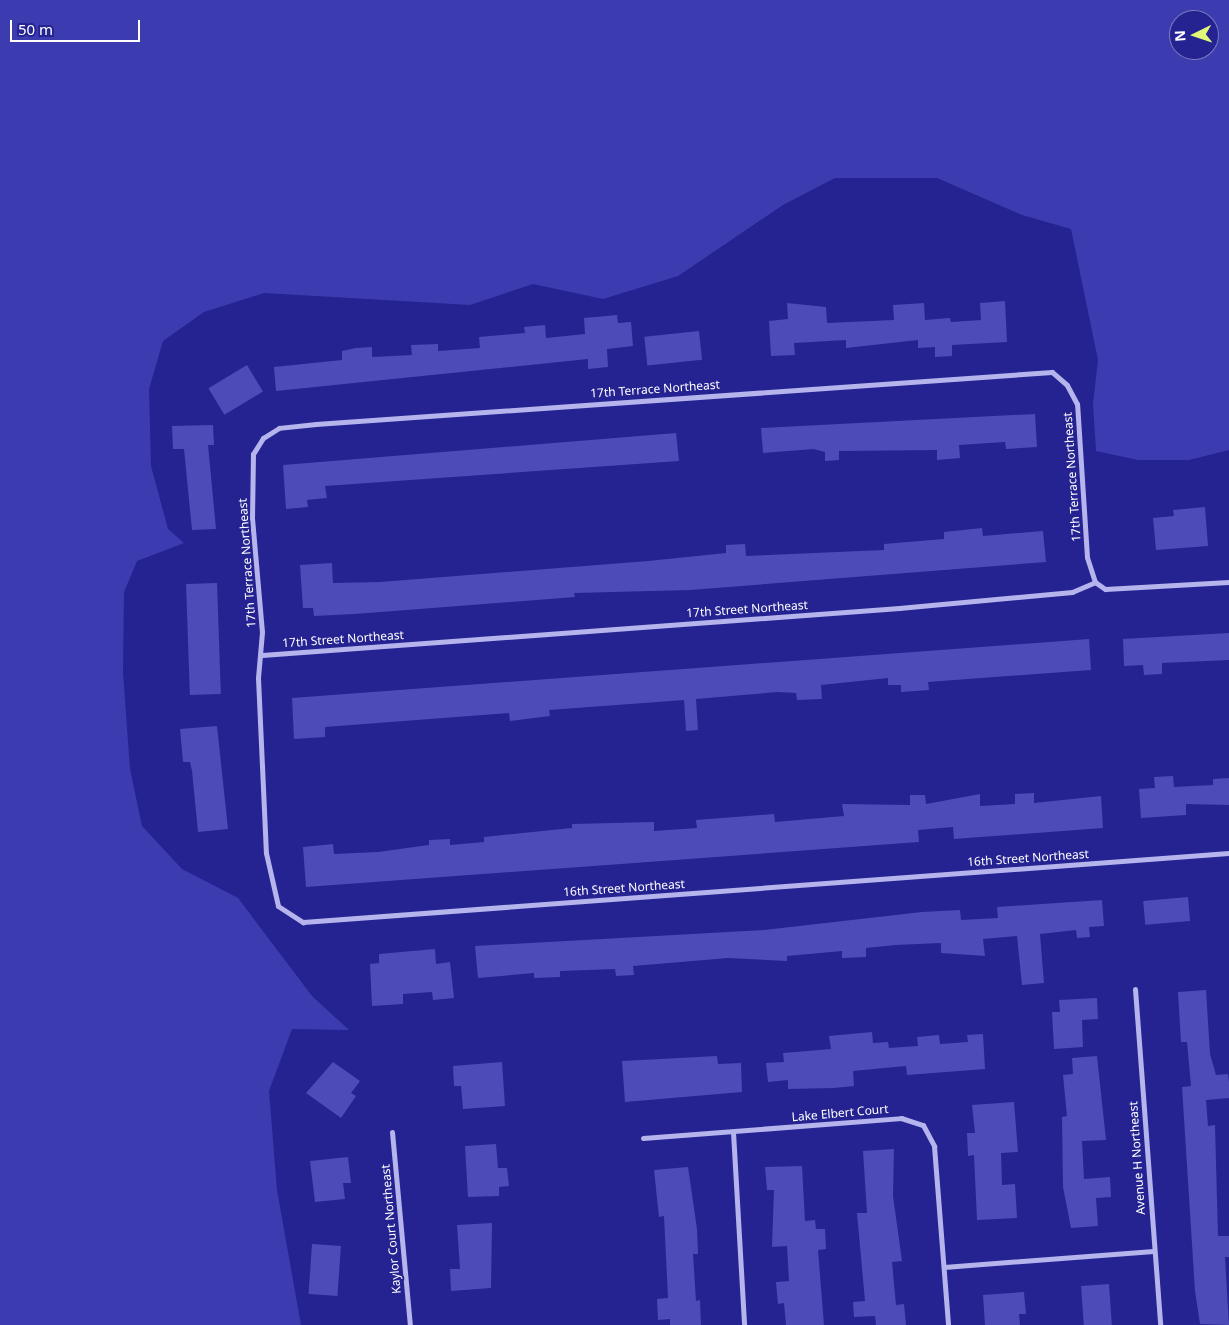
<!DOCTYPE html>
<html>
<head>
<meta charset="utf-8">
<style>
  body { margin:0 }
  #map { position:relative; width:1229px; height:1325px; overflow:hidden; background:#252391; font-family:"Noto Sans",sans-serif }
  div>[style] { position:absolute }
  .green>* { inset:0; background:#3c3baf }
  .building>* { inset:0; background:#4d4bb8; transform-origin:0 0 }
  .street>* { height:5px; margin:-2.5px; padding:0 2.5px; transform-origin:2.5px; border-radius:2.5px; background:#b5b4ec }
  span { translate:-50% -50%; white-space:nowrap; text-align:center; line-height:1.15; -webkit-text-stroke:4px #252391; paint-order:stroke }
  .street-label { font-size:12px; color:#fff }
  .north { position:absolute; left:1169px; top:10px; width:50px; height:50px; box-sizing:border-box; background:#252391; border:1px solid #7c7bbd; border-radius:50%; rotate:266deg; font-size:14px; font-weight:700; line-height:20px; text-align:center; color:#fff }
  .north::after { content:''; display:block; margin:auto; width:18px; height:22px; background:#e2f877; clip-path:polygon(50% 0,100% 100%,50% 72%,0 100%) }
  .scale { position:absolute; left:10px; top:20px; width:130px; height:22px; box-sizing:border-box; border:2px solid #fff; border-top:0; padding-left:6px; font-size:15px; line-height:18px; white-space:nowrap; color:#fff; -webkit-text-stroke:4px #252391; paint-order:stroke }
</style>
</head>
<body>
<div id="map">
  <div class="green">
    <div style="clip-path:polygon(evenodd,0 0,1229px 0,1229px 450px,1189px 460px,1138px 460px,1096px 451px,1093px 404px,1098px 360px,1071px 229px,1022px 215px,937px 178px,835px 178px,783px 205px,678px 276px,603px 299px,533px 284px,470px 305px,264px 293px,204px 312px,163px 341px,149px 389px,151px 466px,168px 529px,184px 543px,137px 561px,124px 592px,123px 672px,130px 769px,142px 826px,182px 869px,238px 898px,312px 996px,349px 1030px,292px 1029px,269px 1091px,277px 1190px,301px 1325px,0 1325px,0 0,1179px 20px,1209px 20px,1209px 50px,1179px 50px,1179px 20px)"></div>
  </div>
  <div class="building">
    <div style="clip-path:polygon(1005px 301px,1007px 342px,952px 345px,952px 356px,935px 357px,935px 347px,918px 348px,918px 340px,846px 348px,846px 340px,794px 343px,795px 355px,771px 356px,769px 321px,788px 319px,787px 303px,826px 307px,827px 323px,894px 320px,893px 305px,924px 303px,925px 320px,950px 318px,951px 322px,981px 320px,980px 303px)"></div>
    <div style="clip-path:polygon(617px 315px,618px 323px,631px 322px,633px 346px,607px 349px,608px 367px,588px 369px,588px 359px,276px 391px,274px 367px,342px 360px,342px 351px,356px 348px,372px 347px,372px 357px,412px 355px,411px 345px,438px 344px,438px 351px,480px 348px,479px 337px,525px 333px,524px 327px,545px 325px,546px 338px,585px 334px,584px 318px)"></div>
    <div style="left:699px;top:331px;width:29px;height:55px;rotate:84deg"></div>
    <div style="left:247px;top:365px;width:31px;height:45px;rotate:59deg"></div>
    <div style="clip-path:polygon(1035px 414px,1037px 447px,1006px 449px,1005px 442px,959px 445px,960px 458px,937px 460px,937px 450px,839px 451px,839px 460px,825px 461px,825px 452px,813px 449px,763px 453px,761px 428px)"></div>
    <div style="clip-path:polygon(213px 425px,214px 445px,208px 445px,216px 529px,192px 530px,184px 449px,173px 449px,172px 426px)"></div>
    <div style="clip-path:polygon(676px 433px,679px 461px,325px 486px,327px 498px,307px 500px,308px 507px,286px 509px,283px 465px)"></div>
    <div style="clip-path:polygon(1205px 507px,1208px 546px,1156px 550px,1153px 518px,1174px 516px,1173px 510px)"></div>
    <div style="clip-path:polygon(982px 528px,983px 536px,1043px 531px,1046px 562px,690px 590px,574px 593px,575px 597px,355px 614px,314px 616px,313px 608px,303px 608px,300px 565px,332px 563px,333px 583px,380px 582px,648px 561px,726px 553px,726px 545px,745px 544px,746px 556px,884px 550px,884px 544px,944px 539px,944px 532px)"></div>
    <div style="left:217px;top:583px;width:111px;height:31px;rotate:88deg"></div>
    <div style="clip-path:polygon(1229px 633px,1229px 660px,1162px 663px,1162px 674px,1144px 675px,1143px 665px,1124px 666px,1123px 639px)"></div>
    <div style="clip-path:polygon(1089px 639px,1091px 670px,928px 682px,929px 690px,901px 692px,901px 685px,888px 685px,888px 678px,821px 685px,822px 699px,797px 700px,796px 693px,778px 692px,696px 699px,698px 730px,686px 731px,684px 700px,549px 710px,550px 716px,510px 721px,509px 713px,325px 727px,325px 737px,294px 739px,292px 698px)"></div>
    <div style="clip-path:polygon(217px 726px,228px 829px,198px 832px,192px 771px,190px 762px,183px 762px,180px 729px)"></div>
    <div style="clip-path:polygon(1173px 776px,1174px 787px,1213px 785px,1213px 779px,1229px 778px,1229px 805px,1186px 804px,1186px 815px,1141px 818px,1139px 789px,1155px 788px,1154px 777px)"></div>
    <div style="clip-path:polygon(1034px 793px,1034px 803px,1101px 796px,1103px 828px,954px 839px,953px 827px,918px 830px,919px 842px,306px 887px,303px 847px,333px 844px,334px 854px,378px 852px,429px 845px,429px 840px,450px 839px,450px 845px,484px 842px,484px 837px,572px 828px,572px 824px,654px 822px,654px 831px,697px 828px,696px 820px,774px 814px,775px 822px,844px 816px,842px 804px,910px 805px,910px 795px,925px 795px,926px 804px,980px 794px,980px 806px,1015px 804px,1015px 794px)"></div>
    <div style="left:1188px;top:897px;width:24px;height:45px;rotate:85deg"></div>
    <div style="clip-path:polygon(1102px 900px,1104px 926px,1089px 927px,1090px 937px,1077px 938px,1076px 930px,1040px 934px,1044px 983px,1022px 985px,1017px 936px,983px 939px,985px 956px,941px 953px,941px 943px,895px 945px,866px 948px,866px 957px,842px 958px,842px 951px,787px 956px,787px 961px,728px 958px,633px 966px,634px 975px,616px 976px,615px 969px,560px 971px,560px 977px,534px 978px,534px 973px,478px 978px,475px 946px,764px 930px,922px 912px,960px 910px,961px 920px,998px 918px,997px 907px)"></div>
    <div style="clip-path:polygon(435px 949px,436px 964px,450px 962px,454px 998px,433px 1000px,432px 992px,403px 994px,403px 1004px,372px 1006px,370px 964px,379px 963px,379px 954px)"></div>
    <div style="clip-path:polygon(1206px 990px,1210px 1054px,1216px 1075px,1228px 1074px,1229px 1082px,1229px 1098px,1206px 1100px,1208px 1126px,1215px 1125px,1218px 1236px,1229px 1236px,1229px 1257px,1225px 1257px,1229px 1325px,1200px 1324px,1195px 1291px,1182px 1087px,1191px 1086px,1187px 1042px,1181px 1042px,1178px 992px)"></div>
    <div style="clip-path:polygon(1097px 998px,1098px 1019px,1082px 1020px,1083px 1047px,1054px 1049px,1052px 1012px,1060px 1012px,1059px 1000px)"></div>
    <div style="clip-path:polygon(872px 1032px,873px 1043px,888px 1042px,889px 1048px,918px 1046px,917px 1037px,939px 1035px,940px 1044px,968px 1042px,967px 1035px,983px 1034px,985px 1069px,907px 1075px,906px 1066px,853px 1071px,854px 1086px,834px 1088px,788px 1089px,788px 1080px,768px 1082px,766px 1063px,784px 1062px,783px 1053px,831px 1049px,829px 1036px)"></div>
    <div style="clip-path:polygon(717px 1056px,718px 1064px,741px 1063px,742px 1092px,625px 1102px,622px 1061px)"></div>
    <div style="clip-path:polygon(1097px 1056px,1106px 1140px,1082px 1141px,1084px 1179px,1110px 1177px,1111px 1197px,1096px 1198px,1098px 1226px,1071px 1228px,1063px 1187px,1062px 1117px,1067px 1116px,1063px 1075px,1073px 1074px,1072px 1058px)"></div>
    <div style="clip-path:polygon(333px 1062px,360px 1081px,351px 1093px,356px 1096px,341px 1118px,306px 1093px)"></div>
    <div style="clip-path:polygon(502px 1062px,505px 1106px,463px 1109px,461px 1086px,454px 1086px,453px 1066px)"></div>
    <div style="clip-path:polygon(1014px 1102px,1018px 1152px,1001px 1153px,1002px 1185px,1015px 1184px,1017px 1218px,977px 1220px,974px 1155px,968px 1156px,967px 1133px,975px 1133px,972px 1105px)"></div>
    <div style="clip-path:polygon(496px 1144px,498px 1168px,507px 1168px,509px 1186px,499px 1187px,499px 1196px,468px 1197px,465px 1146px)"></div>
    <div style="clip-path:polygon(894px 1149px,893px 1196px,902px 1261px,892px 1262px,896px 1305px,904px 1304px,906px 1325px,876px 1325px,875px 1316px,854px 1317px,853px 1302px,865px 1301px,857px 1213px,867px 1213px,863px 1151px)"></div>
    <div style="clip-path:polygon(348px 1157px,351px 1183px,343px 1183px,345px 1199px,315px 1202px,310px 1161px)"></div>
    <div style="clip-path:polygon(802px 1166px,805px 1221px,815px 1220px,816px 1229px,825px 1229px,826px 1249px,818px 1250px,824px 1325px,786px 1325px,784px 1303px,778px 1304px,776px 1282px,789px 1281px,787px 1246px,772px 1247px,774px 1190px,767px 1190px,765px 1167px)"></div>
    <div style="clip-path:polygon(688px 1167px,697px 1229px,698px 1254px,693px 1254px,696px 1301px,700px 1300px,701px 1325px,670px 1325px,670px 1319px,658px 1320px,657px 1299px,668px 1298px,664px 1216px,659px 1217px,654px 1170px)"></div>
    <div style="clip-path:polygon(492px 1223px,491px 1288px,451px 1291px,450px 1269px,460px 1269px,457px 1225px)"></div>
    <div style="left:312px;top:1244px;width:29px;height:50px;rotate:4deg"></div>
    <div style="left:1109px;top:1284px;width:41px;height:28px;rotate:86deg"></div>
    <div style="clip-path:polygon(1024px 1292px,1026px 1314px,1019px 1314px,1020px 1325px,985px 1325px,983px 1295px)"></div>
  </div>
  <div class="street">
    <div style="left:1229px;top:582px;width:124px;rotate:176.8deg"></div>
    <div style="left:1105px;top:589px;width:12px;rotate:-145deg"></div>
    <div style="left:1095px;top:582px;width:26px;rotate:-108deg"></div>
    <div style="left:1087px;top:557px;width:153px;rotate:-93.7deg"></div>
    <div style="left:1077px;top:404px;width:21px;rotate:-118deg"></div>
    <div style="left:1067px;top:385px;width:20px;rotate:-139deg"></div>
    <div style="left:1052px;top:372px;width:738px;rotate:175.96deg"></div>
    <div style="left:316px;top:424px;width:37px;rotate:174deg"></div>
    <div style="left:279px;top:428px;width:19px;rotate:148deg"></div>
    <div style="left:263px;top:438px;width:19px;rotate:122deg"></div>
    <div style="left:253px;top:454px;width:64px;rotate:90.9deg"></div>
    <div style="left:252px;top:518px;width:114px;rotate:85deg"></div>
    <div style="left:262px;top:632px;width:46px;rotate:95deg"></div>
    <div style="left:258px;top:678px;width:175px;rotate:87.4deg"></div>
    <div style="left:266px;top:853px;width:54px;rotate:77.2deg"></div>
    <div style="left:278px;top:906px;width:30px;rotate:33deg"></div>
    <div style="left:303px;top:922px;width:929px;rotate:-4.26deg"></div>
    <div style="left:262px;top:655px;width:639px;rotate:-4.22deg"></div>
    <div style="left:899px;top:608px;width:174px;rotate:-5.3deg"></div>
    <div style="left:1072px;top:592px;width:25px;rotate:-23deg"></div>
    <div style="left:1135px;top:989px;width:337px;rotate:85.7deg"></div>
    <div style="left:392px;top:1132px;width:194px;rotate:84.7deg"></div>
    <div style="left:733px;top:1132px;width:193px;rotate:86.7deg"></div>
    <div style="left:643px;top:1138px;width:259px;rotate:-4.4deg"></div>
    <div style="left:901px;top:1118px;width:23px;rotate:18deg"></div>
    <div style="left:923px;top:1125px;width:24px;rotate:62deg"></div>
    <div style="left:934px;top:1146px;width:180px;rotate:85.5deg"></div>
    <div style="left:944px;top:1267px;width:210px;rotate:-4.4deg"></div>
  </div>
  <div class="street-label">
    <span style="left:655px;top:389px;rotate:-4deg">17th Terrace Northeast</span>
    <span style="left:1072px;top:477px;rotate:-94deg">17th Terrace Northeast</span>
    <span style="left:247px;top:563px;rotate:-94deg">17th Terrace Northeast</span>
    <span style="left:747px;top:609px;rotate:-4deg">17th Street Northeast</span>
    <span style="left:343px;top:639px;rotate:-4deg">17th Street Northeast</span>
    <span style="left:1028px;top:858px;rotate:-4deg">16th Street Northeast</span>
    <span style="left:624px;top:888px;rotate:-4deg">16th Street Northeast</span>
    <span style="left:840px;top:1113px;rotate:-5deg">Lake Elbert Court</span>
    <span style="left:1137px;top:1158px;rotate:-94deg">Avenue H Northeast</span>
    <span style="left:391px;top:1229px;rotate:-95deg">Kaylor Court Northeast</span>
  </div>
  <div class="north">N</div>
  <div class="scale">50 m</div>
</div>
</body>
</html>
